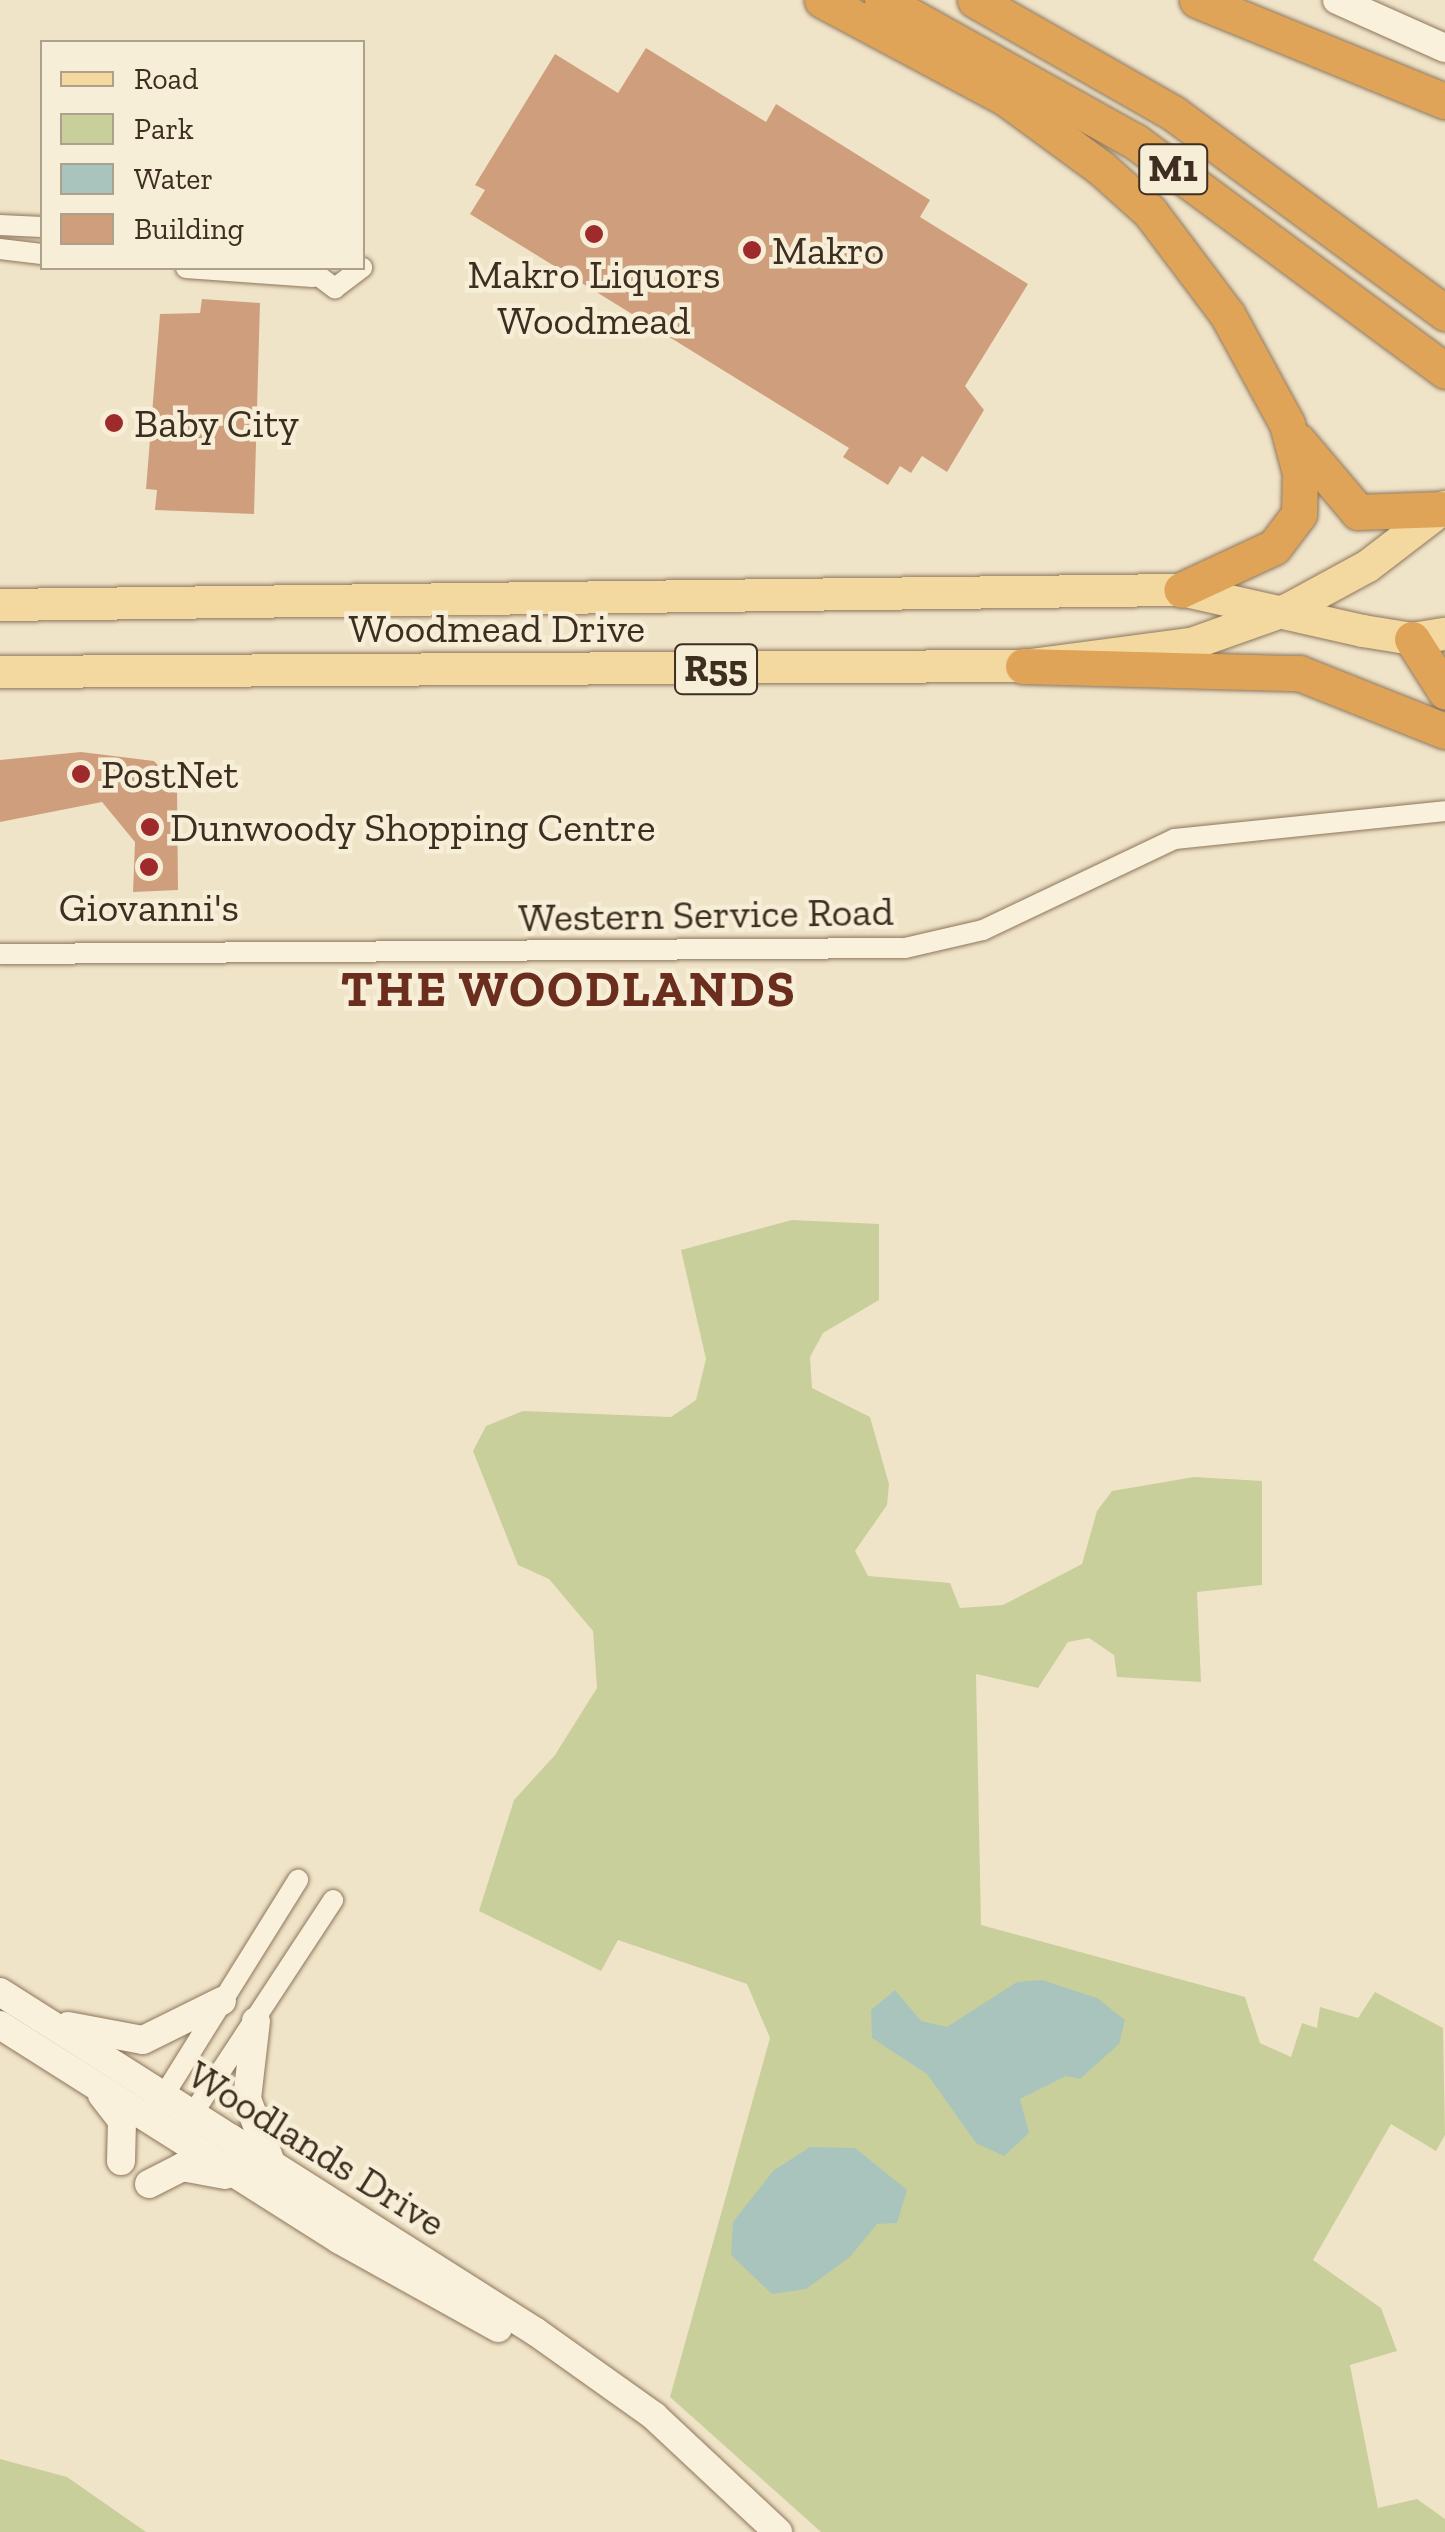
<!DOCTYPE html>
<html>
<head>
<meta charset="utf-8">
<style>
  body { margin:0 }
  #map { position:relative; width:1445px; height:2532px; overflow:hidden; background:#f0e4c8; font-family:"Zilla Slab",serif }
  div>[style] { position:absolute }
  .green>* { inset:0; background:#c9cf9b }
  .water>* { inset:0; background:#a9c4bc }
  .building>* { inset:0; background:#cf9f7d }
  .roads { filter:drop-shadow(0 0 2px #8d765c) drop-shadow(0 0 2px #8d765c) }
  .street>* { height:20px; margin:-10px; padding:0 10px; transform-origin:10px; border-radius:10px; background:#faf1dc }
  .secondary>* { height:28px; margin:-14px; padding:0 14px; transform-origin:14px; border-radius:14px; background:#faf1dc }
  .primary>* { height:32px; margin:-16px; padding:0 16px; transform-origin:16px; border-radius:16px; background:#f3d9a0 }
  .highway>* { height:35px; margin:-17.5px; padding:0 17.5px; transform-origin:17.5px; border-radius:17.5px; background:#e0a458 }
  .dots>* { width:28px; height:28px; translate:-50% -50%; box-sizing:border-box; border:5px solid #f7eed8; border-radius:50% }
  span { translate:-50% -50%; white-space:nowrap; text-align:center; line-height:1.15; -webkit-text-stroke:9px #f7eed8; paint-order:stroke }
  .shield-label span { padding:2px 8px; background:#f7eed8; border:2px solid; border-radius:8px; -webkit-text-stroke-width:0 }
  .shield-label { font-size:38px; color:#3d2e20; font-weight:700 }
  .poi-label { font-size:40px; color:#3d2e20 }
  .left { translate:0 -50%; text-align:left }
  .street-label { font-size:40px; color:#3d2e20 }
  .district-label { font-size:50px; color:#6b2e1e; font-weight:700; letter-spacing:2.5px }
  .legend { position:absolute; left:40px; top:40px; width:325px; height:230px; box-sizing:border-box; background:#f7eed8; border:2px solid #ada18e; margin:0; padding:12px 18px; list-style:none; font-size:30px; color:#3d2e20 }
  .legend li { display:flex; align-items:center; gap:20px; height:50px }
  .legend b { width:50px; border:2px solid #ada18e }
</style>
</head>
<body>
<div id="map">
  <div class="green">
    <div style="clip-path:polygon(792px 1220px,879px 1224px,879px 1300px,823px 1333px,810px 1357px,812px 1388px,870px 1417px,889px 1484px,887px 1505px,855px 1551px,868px 1576px,950px 1583px,960px 1608px,1003px 1605px,1082px 1564px,1097px 1511px,1112px 1491px,1194px 1477px,1262px 1481px,1262px 1585px,1197px 1592px,1201px 1682px,1117px 1677px,1114px 1655px,1089px 1638px,1068px 1642px,1038px 1688px,976px 1674px,981px 1925px,1245px 1997px,1260px 2043px,1291px 2057px,1302px 2023px,1317px 2028px,1320px 2007px,1358px 2018px,1375px 1992px,1443px 2028px,1445px 2135px,1436px 2151px,1391px 2124px,1313px 2260px,1381px 2308px,1397px 2351px,1350px 2365px,1378px 2508px,1417px 2499px,1445px 2519px,1445px 2532px,821px 2532px,670px 2397px,770px 2038px,747px 1984px,618px 1940px,601px 1971px,479px 1911px,514px 1800px,555px 1755px,597px 1688px,593px 1631px,549px 1579px,518px 1565px,473px 1451px,486px 1426px,523px 1411px,671px 1417px,696px 1400px,706px 1359px,681px 1250px)"></div>
    <div style="clip-path:polygon(0 2459px,67px 2477px,146px 2532px,0 2532px)"></div>
  </div>
  <div class="water">
    <div style="clip-path:polygon(1042px 1980px,1097px 1998px,1125px 2020px,1119px 2044px,1080px 2079px,1066px 2076px,1020px 2099px,1029px 2133px,1004px 2156px,976px 2143px,927px 2074px,872px 2038px,871px 2010px,895px 1990px,921px 2021px,947px 2027px,1017px 1982px)"></div>
    <div style="clip-path:polygon(810px 2147px,855px 2148px,907px 2190px,897px 2223px,877px 2224px,850px 2257px,806px 2289px,772px 2294px,731px 2255px,733px 2222px,773px 2171px)"></div>
  </div>
  <div class="building">
    <div style="clip-path:polygon(646px 48px,766px 122px,776px 104px,930px 200px,920px 217px,1028px 284px,965px 386px,984px 410px,947px 472px,922px 456px,911px 473px,900px 466px,888px 485px,843px 457px,849px 448px,470px 214px,485px 190px,475px 185px,555px 54px,618px 93px)"></div>
    <div style="clip-path:polygon(202px 299px,260px 303px,254px 514px,155px 510px,157px 490px,146px 489px,160px 314px,200px 313px)"></div>
    <div style="clip-path:polygon(81px 752px,154px 761px,177px 786px,178px 890px,133px 892px,135px 842px,102px 802px,0 822px,0 760px)"></div>
  </div>
  <div class="roads">
    <div class="street">
      <div style="left:0;top:225px;width:42px;rotate:2.7deg"></div>
      <div style="left:0;top:249px;width:42px;rotate:6.8deg"></div>
      <div style="left:186px;top:268px;width:127px;rotate:4.1deg"></div>
      <div style="left:308px;top:268px;width:34px;rotate:37deg"></div>
      <div style="left:335px;top:288px;width:34px;rotate:-37deg"></div>
      <div style="left:0;top:954px;width:905px;rotate:-0.38deg"></div>
      <div style="left:905px;top:948px;width:80px;rotate:-13deg"></div>
      <div style="left:983px;top:930px;width:212px;rotate:-25.4deg"></div>
      <div style="left:1175px;top:839px;width:271px;rotate:-5.9deg"></div>
      <div style="left:156px;top:2108px;width:269px;rotate:-58.1deg"></div>
      <div style="left:186px;top:2124px;width:268px;rotate:-56.7deg"></div>
    </div>
    <div class="secondary">
      <div style="left:1337px;top:0;width:118px;rotate:24deg"></div>
      <div style="left:0;top:1992px;width:635px;rotate:32.39deg"></div>
      <div style="left:536px;top:2332px;width:145px;rotate:35.4deg"></div>
      <div style="left:654px;top:2416px;width:170px;rotate:43.1deg"></div>
      <div style="left:256px;top:2021px;width:79px;rotate:96.6deg"></div>
      <div style="left:247px;top:2099px;width:74px;rotate:69.4deg"></div>
      <div style="left:0;top:2025px;width:402px;rotate:32.3deg"></div>
      <div style="left:340px;top:2240px;width:181px;rotate:29.1deg"></div>
      <div style="left:68px;top:2026px;width:76px;rotate:10.6deg"></div>
      <div style="left:143px;top:2040px;width:88px;rotate:-26.3deg"></div>
      <div style="left:102px;top:2095px;width:33px;rotate:52deg"></div>
      <div style="left:122px;top:2121px;width:40px;rotate:91.4deg"></div>
      <div style="left:149px;top:2184px;width:37px;rotate:-27deg"></div>
      <div style="left:182px;top:2167px;width:44px;rotate:10.5deg"></div>
    </div>
    <div class="primary">
      <div style="left:0;top:605px;width:1181px;rotate:-0.73deg"></div>
      <div style="left:1181px;top:590px;width:187px;rotate:12.7deg"></div>
      <div style="left:1363px;top:631px;width:50px;rotate:9.3deg"></div>
      <div style="left:1412px;top:639px;width:33px;rotate:-9deg"></div>
      <div style="left:0;top:672px;width:1023px;rotate:-0.34deg"></div>
      <div style="left:1023px;top:666px;width:169px;rotate:-7.5deg"></div>
      <div style="left:1191px;top:644px;width:102px;rotate:-19.5deg"></div>
      <div style="left:1287px;top:610px;width:92px;rotate:-28.5deg"></div>
      <div style="left:1368px;top:566px;width:97px;rotate:-37.5deg"></div>
    </div>
    <div class="highway">
      <div style="left:822px;top:0;width:206px;rotate:28.1deg"></div>
      <div style="left:1004px;top:97px;width:120px;rotate:36.2deg"></div>
      <div style="left:1101px;top:168px;width:66px;rotate:41.9deg"></div>
      <div style="left:1150px;top:212px;width:128px;rotate:53deg"></div>
      <div style="left:1227px;top:314px;width:125px;rotate:61.4deg"></div>
      <div style="left:1287px;top:424px;width:51px;rotate:75.1deg"></div>
      <div style="left:1300px;top:473px;width:41px;rotate:91.4deg"></div>
      <div style="left:1299px;top:514px;width:41px;rotate:127.1deg"></div>
      <div style="left:1274px;top:547px;width:102px;rotate:155.2deg"></div>
      <div style="left:882px;top:0;width:291px;rotate:29.2deg"></div>
      <div style="left:1136px;top:142px;width:385px;rotate:36.5deg"></div>
      <div style="left:975px;top:0;width:228px;rotate:29.7deg"></div>
      <div style="left:1173px;top:113px;width:338px;rotate:36.3deg"></div>
      <div style="left:1197px;top:0;width:268px;rotate:22.2deg"></div>
      <div style="left:1298px;top:441px;width:93px;rotate:49.8deg"></div>
      <div style="left:1358px;top:512px;width:84px;rotate:-2deg"></div>
      <div style="left:1412px;top:639px;width:62px;rotate:57.6deg"></div>
      <div style="left:1023px;top:666px;width:276px;rotate:1.5deg"></div>
      <div style="left:1299px;top:673px;width:157px;rotate:21.7deg"></div>
    </div>
  </div>
  <div class="dots">
    <div style="left:594px;top:234px;background:#9e2a2b"></div>
    <div style="left:752px;top:250px;background:#9e2a2b"></div>
    <div style="left:114px;top:423px;background:#9e2a2b"></div>
    <div style="left:81px;top:774px;background:#9e2a2b"></div>
    <div style="left:150px;top:827px;background:#9e2a2b"></div>
    <div style="left:149px;top:867px;background:#9e2a2b"></div>
  </div>
  <div class="shield-label">
    <span style="left:1173px;top:169px">M1</span>
    <span style="left:716px;top:669px">R55</span>
  </div>
  <div class="poi-label">
    <span class="left" style="left:772px;top:250px">Makro</span>
    <span style="left:594px;top:297px">Makro Liquors<br>Woodmead</span>
    <span class="left" style="left:134px;top:423px">Baby City</span>
    <span class="left" style="left:101px;top:774px">PostNet</span>
    <span class="left" style="left:170px;top:827px">Dunwoody Shopping Centre</span>
    <span style="left:149px;top:907px">Giovanni's</span>
  </div>
  <div class="street-label">
    <span style="left:497px;top:628px">Woodmead Drive</span>
    <span style="left:706px;top:914px;rotate:-1deg">Western Service Road</span>
    <span style="left:317px;top:2148px;rotate:32deg">Woodlands Drive</span>
  </div>
  <div class="district-label">
    <span style="left:569px;top:990px">THE WOODLANDS</span>
  </div>
  <ul class="legend">
  <li><b style="height:12px;background:#f3d9a0"></b>Road</li>
  <li><b style="height:28px;background:#c9cf9b"></b>Park</li>
  <li><b style="height:28px;background:#a9c4bc"></b>Water</li>
  <li><b style="height:28px;background:#cf9f7d"></b>Building</li>
  </ul>
</div>
</body>
</html>
